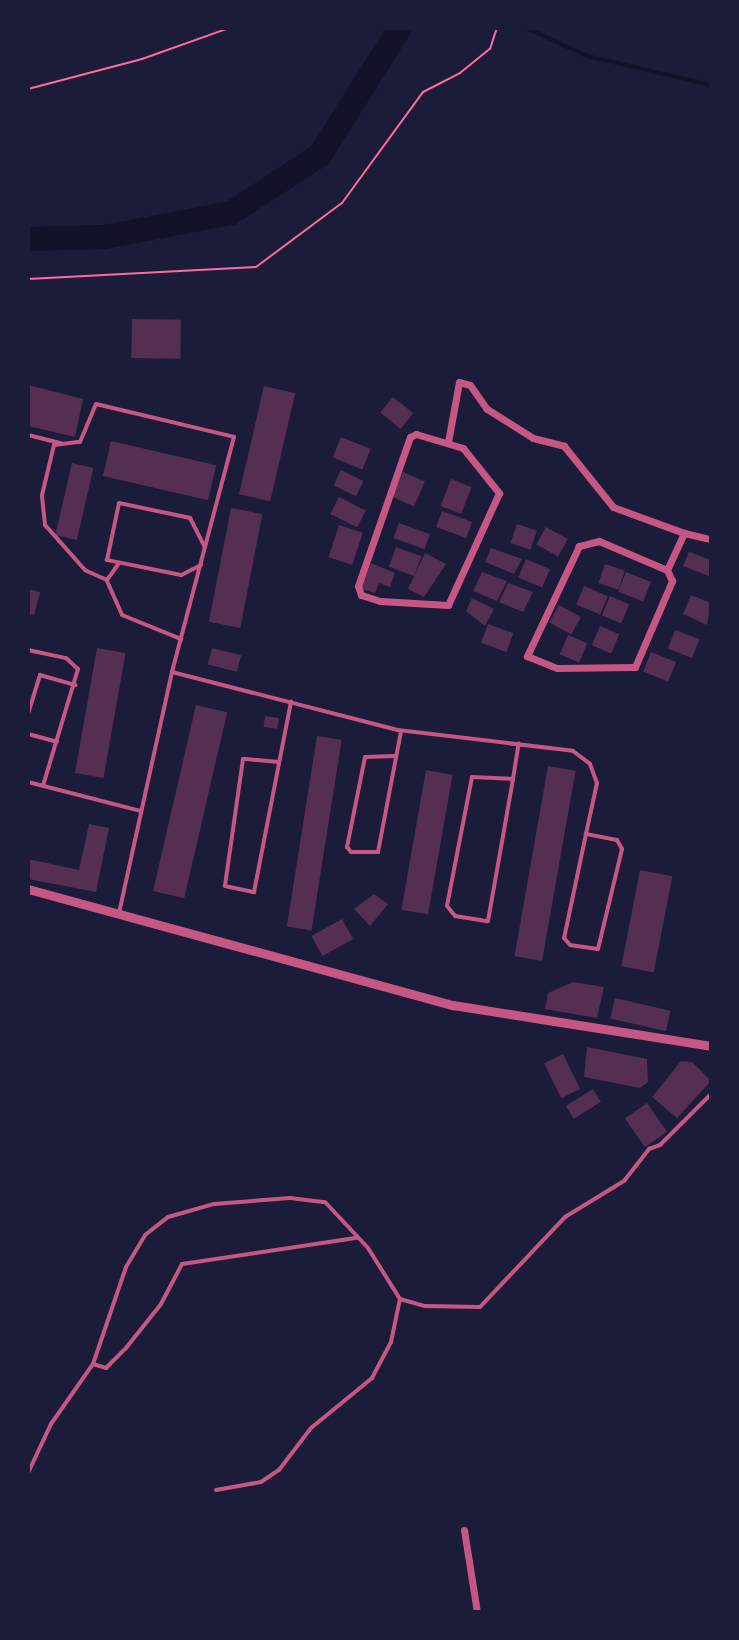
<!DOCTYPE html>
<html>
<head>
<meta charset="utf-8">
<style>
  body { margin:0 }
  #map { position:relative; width:739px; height:1640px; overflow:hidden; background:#1b1b3a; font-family:Helvetica,sans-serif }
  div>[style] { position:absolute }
  .stream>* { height:4px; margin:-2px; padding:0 2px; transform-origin:2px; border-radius:2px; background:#12122b }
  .river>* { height:24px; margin:-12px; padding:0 12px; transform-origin:12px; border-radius:12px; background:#12122b }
  .building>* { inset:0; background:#542f53; transform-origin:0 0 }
  .path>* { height:2px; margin:-1px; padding:0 1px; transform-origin:1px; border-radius:1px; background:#ff6b9d }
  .service>* { height:4px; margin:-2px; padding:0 2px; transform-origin:2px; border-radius:2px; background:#c65784 }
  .minor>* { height:7px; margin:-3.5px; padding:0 3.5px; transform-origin:3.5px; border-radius:3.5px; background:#c65784 }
  .tertiary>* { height:9px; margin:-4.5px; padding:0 4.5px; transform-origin:4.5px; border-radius:4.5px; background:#c65784 }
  span { translate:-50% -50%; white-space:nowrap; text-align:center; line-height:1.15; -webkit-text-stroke:8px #1b1b3a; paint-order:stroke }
  .frame { position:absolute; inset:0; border:30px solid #1b1b3a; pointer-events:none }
</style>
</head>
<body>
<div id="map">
  <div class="stream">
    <div style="left:527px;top:28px;width:66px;rotate:25deg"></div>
    <div style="left:587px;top:56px;width:127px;rotate:13.2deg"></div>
  </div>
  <div class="river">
    <div style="left:28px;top:239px;width:77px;rotate:-1.5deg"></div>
    <div style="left:105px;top:237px;width:128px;rotate:-10.8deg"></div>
    <div style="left:231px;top:213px;width:106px;rotate:-33.1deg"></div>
    <div style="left:320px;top:155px;width:150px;rotate:-57.8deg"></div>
  </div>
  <div class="building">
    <div style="left:132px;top:319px;width:49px;height:39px;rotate:1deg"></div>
    <div style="clip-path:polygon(28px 385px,83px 399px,75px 437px,28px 426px)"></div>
    <div style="left:264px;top:386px;width:32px;height:111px;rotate:13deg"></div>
    <div style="left:393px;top:397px;width:26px;height:20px;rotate:39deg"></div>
    <div style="left:341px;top:437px;width:32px;height:22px;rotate:22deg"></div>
    <div style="left:111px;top:441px;width:108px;height:36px;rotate:13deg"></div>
    <div style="left:72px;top:463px;width:22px;height:74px;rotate:13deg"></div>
    <div style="left:341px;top:470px;width:25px;height:17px;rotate:26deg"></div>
    <div style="left:403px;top:472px;width:24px;height:27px;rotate:24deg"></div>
    <div style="left:451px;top:479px;width:22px;height:29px;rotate:21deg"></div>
    <div style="left:339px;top:497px;width:30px;height:19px;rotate:27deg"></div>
    <div style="left:231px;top:508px;width:32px;height:116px;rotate:11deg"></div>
    <div style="left:442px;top:511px;width:32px;height:17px;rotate:20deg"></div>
    <div style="left:399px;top:523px;width:33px;height:16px;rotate:20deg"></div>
    <div style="left:517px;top:524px;width:21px;height:20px;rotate:19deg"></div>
    <div style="left:339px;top:525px;width:25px;height:34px;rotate:18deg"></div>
    <div style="left:546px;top:527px;width:25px;height:20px;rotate:29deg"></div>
    <div style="left:396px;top:547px;width:27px;height:21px;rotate:20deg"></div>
    <div style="clip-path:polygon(491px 548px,522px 559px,514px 574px,485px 562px)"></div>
    <div style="clip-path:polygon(689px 552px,711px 560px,711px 577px,683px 566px)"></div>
    <div style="clip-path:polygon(425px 553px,446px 564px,424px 597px,408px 589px)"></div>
    <div style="left:526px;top:559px;width:26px;height:20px;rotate:23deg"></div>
    <div style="clip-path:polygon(371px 563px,395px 573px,390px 587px,379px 583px,375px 593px,361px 589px)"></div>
    <div style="left:605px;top:564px;width:21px;height:20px;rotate:19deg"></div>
    <div style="clip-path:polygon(482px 572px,507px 581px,497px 601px,473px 591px)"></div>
    <div style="left:626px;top:572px;width:27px;height:21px;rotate:22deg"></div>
    <div style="clip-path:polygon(508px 583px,533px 592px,523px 612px,499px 602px)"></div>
    <div style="left:584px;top:586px;width:26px;height:20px;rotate:23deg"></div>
    <div style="clip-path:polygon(28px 589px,40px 592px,34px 615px,28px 614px)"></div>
    <div style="clip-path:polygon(691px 595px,711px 603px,707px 625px,683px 614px)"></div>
    <div style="left:610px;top:596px;width:21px;height:21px;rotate:23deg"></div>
    <div style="clip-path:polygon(472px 598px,494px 609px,485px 626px,466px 611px)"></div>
    <div style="left:559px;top:605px;width:25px;height:20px;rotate:29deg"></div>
    <div style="left:488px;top:624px;width:27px;height:20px;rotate:20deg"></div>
    <div style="left:600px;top:626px;width:21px;height:21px;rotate:23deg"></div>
    <div style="left:675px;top:630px;width:26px;height:20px;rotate:21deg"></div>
    <div style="left:568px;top:635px;width:21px;height:21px;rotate:23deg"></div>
    <div style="left:97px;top:648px;width:29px;height:127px;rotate:10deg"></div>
    <div style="left:212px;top:648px;width:30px;height:17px;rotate:14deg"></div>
    <div style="left:651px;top:652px;width:27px;height:21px;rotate:22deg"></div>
    <div style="left:196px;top:705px;width:32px;height:191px;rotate:13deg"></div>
    <div style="left:265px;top:716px;width:14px;height:11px;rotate:8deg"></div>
    <div style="left:317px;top:736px;width:25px;height:193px;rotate:9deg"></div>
    <div style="left:548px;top:766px;width:28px;height:193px;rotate:10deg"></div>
    <div style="left:426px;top:770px;width:27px;height:142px;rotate:10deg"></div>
    <div style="clip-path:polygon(89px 824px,109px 828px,96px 892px,28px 879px,28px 859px,79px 870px)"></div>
    <div style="left:640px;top:870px;width:33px;height:98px;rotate:11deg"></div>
    <div style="clip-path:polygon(374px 894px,388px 904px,370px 926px,354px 909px)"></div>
    <div style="left:342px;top:919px;width:23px;height:35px;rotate:61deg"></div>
    <div style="clip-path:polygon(573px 982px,604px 987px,597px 1018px,545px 1009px,548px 993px)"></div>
    <div style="left:615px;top:998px;width:57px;height:21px;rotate:13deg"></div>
    <div style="clip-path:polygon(587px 1047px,647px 1059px,648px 1082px,640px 1088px,584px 1077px)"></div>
    <div style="left:563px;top:1054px;width:39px;height:21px;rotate:64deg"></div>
    <div style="clip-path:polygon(681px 1061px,692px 1062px,711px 1081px,677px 1118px,652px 1097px)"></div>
    <div style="left:593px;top:1089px;width:15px;height:32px;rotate:58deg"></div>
    <div style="left:647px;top:1103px;width:35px;height:27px;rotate:55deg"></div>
  </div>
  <div class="path">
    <div style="left:28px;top:89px;width:118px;rotate:-14.7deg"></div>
    <div style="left:142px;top:59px;width:92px;rotate:-19.6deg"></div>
    <div style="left:28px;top:279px;width:228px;rotate:-3deg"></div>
    <div style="left:256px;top:267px;width:107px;rotate:-36.7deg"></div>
    <div style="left:342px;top:203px;width:137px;rotate:-53.9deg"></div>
    <div style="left:423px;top:92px;width:42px;rotate:-27.2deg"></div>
    <div style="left:460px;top:73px;width:38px;rotate:-39deg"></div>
    <div style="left:490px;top:49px;width:22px;rotate:-72deg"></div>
  </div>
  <div class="service">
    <div style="left:28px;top:435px;width:34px;rotate:14deg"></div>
    <div style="left:119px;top:563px;width:21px;rotate:125deg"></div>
    <div style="left:107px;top:580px;width:24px;rotate:-156deg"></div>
    <div style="left:85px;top:570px;width:60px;rotate:-131.6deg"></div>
    <div style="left:45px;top:525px;width:30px;rotate:-96deg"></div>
    <div style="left:42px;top:495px;width:51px;rotate:-76.5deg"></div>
    <div style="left:54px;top:445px;width:26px;rotate:-7deg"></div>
    <div style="left:80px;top:442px;width:41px;rotate:-67.2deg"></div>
    <div style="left:96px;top:404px;width:142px;rotate:13.4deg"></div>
    <div style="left:234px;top:437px;width:243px;rotate:104.8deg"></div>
    <div style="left:201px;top:565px;width:22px;rotate:153deg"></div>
    <div style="left:181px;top:575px;width:76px;rotate:-168.5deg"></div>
    <div style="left:107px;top:560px;width:58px;rotate:-78.1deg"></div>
    <div style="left:119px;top:503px;width:73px;rotate:11.9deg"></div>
    <div style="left:190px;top:518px;width:33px;rotate:63deg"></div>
    <div style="left:107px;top:581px;width:37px;rotate:66deg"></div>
    <div style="left:122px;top:615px;width:64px;rotate:22.1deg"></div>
    <div style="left:28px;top:650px;width:39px;rotate:12deg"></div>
    <div style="left:66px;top:658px;width:16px;rotate:43deg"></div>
    <div style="left:78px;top:669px;width:122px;rotate:106.7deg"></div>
    <div style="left:28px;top:714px;width:41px;rotate:-72.9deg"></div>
    <div style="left:40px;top:675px;width:37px;rotate:16deg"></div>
    <div style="left:28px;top:734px;width:30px;rotate:15deg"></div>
    <div style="left:396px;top:756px;width:31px;rotate:178deg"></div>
    <div style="left:365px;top:757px;width:92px;rotate:101.3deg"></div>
    <div style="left:347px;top:847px;width:6px;rotate:51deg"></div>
    <div style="left:351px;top:852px;width:27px"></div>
    <div style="left:378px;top:852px;width:123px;rotate:-79.2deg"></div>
    <div style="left:279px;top:762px;width:36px;rotate:-175deg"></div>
    <div style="left:243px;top:759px;width:128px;rotate:98.1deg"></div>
    <div style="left:225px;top:886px;width:30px;rotate:12deg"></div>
    <div style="left:254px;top:892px;width:194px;rotate:-79deg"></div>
    <div style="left:513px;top:779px;width:41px;rotate:-177.2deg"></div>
    <div style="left:472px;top:777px;width:131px;rotate:101deg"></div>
    <div style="left:447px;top:906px;width:13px;rotate:51deg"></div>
    <div style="left:455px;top:916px;width:33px;rotate:9deg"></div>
    <div style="left:488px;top:921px;width:144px;rotate:-80deg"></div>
    <div style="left:513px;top:779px;width:36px;rotate:-81deg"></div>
    <div style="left:28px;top:782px;width:117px;rotate:14.4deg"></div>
    <div style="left:119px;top:913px;width:247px;rotate:-77.6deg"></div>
    <div style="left:172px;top:672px;width:233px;rotate:14.4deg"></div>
    <div style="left:398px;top:730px;width:176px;rotate:6.8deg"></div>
    <div style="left:573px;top:751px;width:21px;rotate:37deg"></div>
    <div style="left:590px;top:764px;width:20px;rotate:70deg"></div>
    <div style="left:597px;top:783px;width:52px;rotate:102.2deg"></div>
    <div style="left:586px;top:834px;width:106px;rotate:101.9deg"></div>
    <div style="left:564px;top:938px;width:9px;rotate:49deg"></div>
    <div style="left:570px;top:945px;width:28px;rotate:8deg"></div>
    <div style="left:598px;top:949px;width:103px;rotate:-76.5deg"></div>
    <div style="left:622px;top:849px;width:10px;rotate:-119deg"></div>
    <div style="left:617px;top:840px;width:32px;rotate:-169deg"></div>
    <div style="left:93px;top:1364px;width:14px;rotate:17deg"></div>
    <div style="left:106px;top:1368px;width:28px;rotate:-45deg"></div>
    <div style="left:126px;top:1348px;width:56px;rotate:-51.5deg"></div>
    <div style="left:161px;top:1304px;width:45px;rotate:-62.3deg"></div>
    <div style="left:182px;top:1264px;width:177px;rotate:-8.5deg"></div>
    <div style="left:28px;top:1473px;width:54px;rotate:-64.9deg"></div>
    <div style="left:51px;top:1424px;width:73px;rotate:-55deg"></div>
    <div style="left:93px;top:1364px;width:102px;rotate:-71.2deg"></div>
    <div style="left:126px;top:1267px;width:37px;rotate:-59deg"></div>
    <div style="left:145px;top:1235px;width:29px;rotate:-38deg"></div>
    <div style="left:168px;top:1217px;width:48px;rotate:-15.8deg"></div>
    <div style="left:214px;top:1204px;width:76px;rotate:-4.5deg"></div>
    <div style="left:290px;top:1198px;width:35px;rotate:7deg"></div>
    <div style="left:325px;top:1202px;width:63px;rotate:46.9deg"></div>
    <div style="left:368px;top:1248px;width:60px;rotate:57.9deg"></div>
    <div style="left:400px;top:1299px;width:26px;rotate:16deg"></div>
    <div style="left:425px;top:1306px;width:55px;rotate:1deg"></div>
    <div style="left:480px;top:1307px;width:124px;rotate:-46.6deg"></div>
    <div style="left:565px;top:1217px;width:69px;rotate:-31.4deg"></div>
    <div style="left:624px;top:1181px;width:41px;rotate:-52deg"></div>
    <div style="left:649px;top:1149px;width:12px;rotate:-20deg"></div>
    <div style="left:660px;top:1145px;width:72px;rotate:-45deg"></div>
    <div style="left:216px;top:1490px;width:46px;rotate:-10.1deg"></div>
    <div style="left:261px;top:1482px;width:22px;rotate:-34deg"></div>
    <div style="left:279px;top:1470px;width:53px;rotate:-52.7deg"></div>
    <div style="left:311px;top:1428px;width:79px;rotate:-39.3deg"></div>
    <div style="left:372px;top:1378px;width:41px;rotate:-62.2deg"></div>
    <div style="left:391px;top:1342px;width:44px;rotate:-78.2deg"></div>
  </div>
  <div class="minor">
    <div style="left:416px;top:434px;width:49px;rotate:16.6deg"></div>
    <div style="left:463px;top:448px;width:58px;rotate:51.3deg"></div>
    <div style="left:499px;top:493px;width:123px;rotate:114.5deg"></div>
    <div style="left:448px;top:605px;width:68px;rotate:-176.6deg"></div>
    <div style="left:380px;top:601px;width:20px;rotate:-162deg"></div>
    <div style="left:361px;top:595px;width:9px;rotate:-108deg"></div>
    <div style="left:358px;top:586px;width:158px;rotate:-70.8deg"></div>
    <div style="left:410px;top:437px;width:7px;rotate:-27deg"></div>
    <div style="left:448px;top:442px;width:61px;rotate:-79.6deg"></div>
    <div style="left:459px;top:382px;width:11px;rotate:15deg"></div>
    <div style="left:470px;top:385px;width:29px;rotate:55deg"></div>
    <div style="left:487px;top:409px;width:54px;rotate:32.2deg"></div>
    <div style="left:533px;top:438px;width:32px;rotate:14deg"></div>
    <div style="left:564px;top:446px;width:78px;rotate:51.2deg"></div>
    <div style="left:613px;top:507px;width:76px;rotate:20.1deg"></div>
    <div style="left:667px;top:570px;width:74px;rotate:-156.9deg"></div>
    <div style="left:599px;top:541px;width:21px;rotate:166deg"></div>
    <div style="left:579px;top:546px;width:122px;rotate:115.3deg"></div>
    <div style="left:527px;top:656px;width:32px;rotate:22deg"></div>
    <div style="left:557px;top:668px;width:78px;rotate:-0.7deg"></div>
    <div style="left:635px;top:667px;width:94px;rotate:-66.7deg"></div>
    <div style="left:672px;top:581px;width:12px;rotate:-114deg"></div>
    <div style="left:667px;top:570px;width:41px;rotate:-65.3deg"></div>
    <div style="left:684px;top:533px;width:28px;rotate:13deg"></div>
    <div style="left:464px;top:1530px;width:83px;rotate:81deg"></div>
  </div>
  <div class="tertiary">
    <div style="left:28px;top:889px;width:441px;rotate:15.3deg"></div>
    <div style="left:453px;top:1005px;width:261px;rotate:9deg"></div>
  </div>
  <div class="frame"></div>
</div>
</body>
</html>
